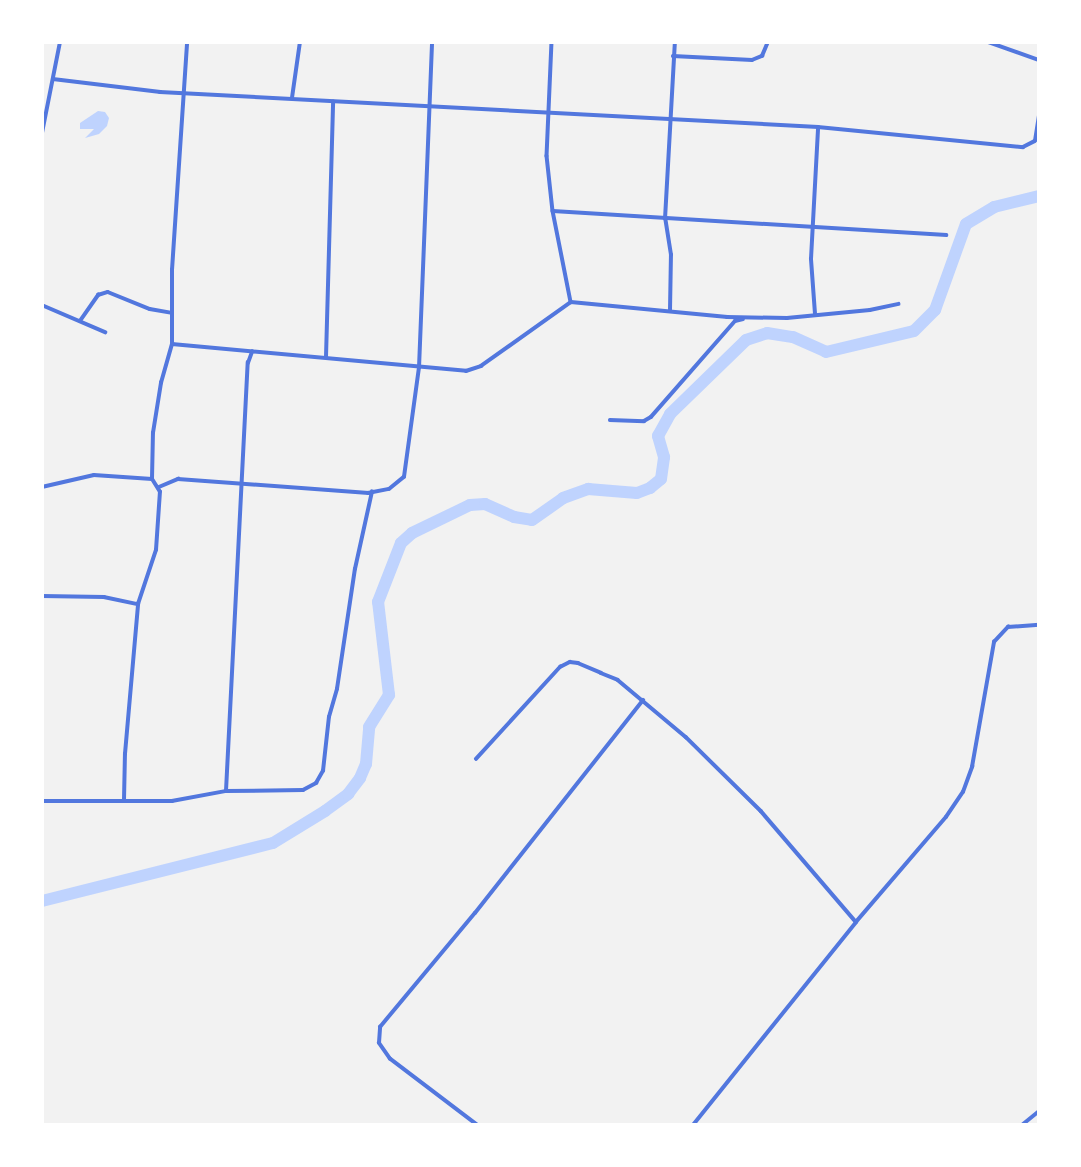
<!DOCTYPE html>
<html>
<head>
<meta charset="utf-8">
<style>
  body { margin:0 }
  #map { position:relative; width:1081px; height:1167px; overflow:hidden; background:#f2f2f2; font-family:Manrope,sans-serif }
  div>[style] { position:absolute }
  .water>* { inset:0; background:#bfd3fe }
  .river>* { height:12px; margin:-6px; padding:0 6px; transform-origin:6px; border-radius:6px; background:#bfd3fe }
  .minor>* { height:3.5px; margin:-1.75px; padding:0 1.75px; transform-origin:1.75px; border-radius:1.75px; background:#5277de }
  span { translate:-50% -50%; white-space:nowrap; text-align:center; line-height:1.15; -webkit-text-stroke:6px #fff; paint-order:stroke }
  .frame { position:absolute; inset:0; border:44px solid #fff; pointer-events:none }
</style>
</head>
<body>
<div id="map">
  <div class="water">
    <div style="clip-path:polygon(98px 111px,105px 112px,109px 118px,107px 126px,99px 134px,85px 138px,94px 129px,80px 129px,80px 123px)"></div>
  </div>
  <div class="river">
    <div style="left:42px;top:901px;width:238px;rotate:-14.1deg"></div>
    <div style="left:273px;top:843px;width:61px;rotate:-31.6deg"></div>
    <div style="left:325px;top:811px;width:29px;rotate:-36deg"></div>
    <div style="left:348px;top:794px;width:20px;rotate:-53deg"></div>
    <div style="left:360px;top:778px;width:15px;rotate:-67deg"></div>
    <div style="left:366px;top:764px;width:37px;rotate:-85deg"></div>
    <div style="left:369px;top:727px;width:38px;rotate:-58deg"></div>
    <div style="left:389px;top:695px;width:94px;rotate:-96.7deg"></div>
    <div style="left:378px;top:602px;width:63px;rotate:-68.7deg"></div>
    <div style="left:401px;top:543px;width:15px;rotate:-42deg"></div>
    <div style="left:412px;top:533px;width:64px;rotate:-25.8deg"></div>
    <div style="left:470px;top:505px;width:15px;rotate:-4deg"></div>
    <div style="left:485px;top:504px;width:32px;rotate:24deg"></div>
    <div style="left:514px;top:517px;width:18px;rotate:9deg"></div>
    <div style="left:532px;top:520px;width:38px;rotate:-35deg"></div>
    <div style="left:563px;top:498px;width:27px;rotate:-20deg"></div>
    <div style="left:588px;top:489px;width:49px;rotate:4.7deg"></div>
    <div style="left:637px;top:493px;width:14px;rotate:-21deg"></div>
    <div style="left:650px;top:488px;width:14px;rotate:-39deg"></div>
    <div style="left:661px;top:479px;width:22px;rotate:-82deg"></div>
    <div style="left:664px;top:457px;width:22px;rotate:-106deg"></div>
    <div style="left:658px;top:436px;width:25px;rotate:-61deg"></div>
    <div style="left:670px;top:414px;width:106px;rotate:-44.2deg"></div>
    <div style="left:746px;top:340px;width:22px;rotate:-18deg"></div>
    <div style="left:767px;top:333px;width:26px;rotate:9deg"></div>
    <div style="left:793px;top:337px;width:36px;rotate:24deg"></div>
    <div style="left:826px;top:352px;width:90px;rotate:-13.4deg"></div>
    <div style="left:914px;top:331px;width:30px;rotate:-45deg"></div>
    <div style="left:935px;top:310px;width:91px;rotate:-70.2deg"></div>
    <div style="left:966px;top:224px;width:33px;rotate:-31deg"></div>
    <div style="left:994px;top:207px;width:46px;rotate:-13.7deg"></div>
  </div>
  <div class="minor">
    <div style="left:552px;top:42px;width:114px;rotate:92.5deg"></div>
    <div style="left:547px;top:156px;width:55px;rotate:83.8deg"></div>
    <div style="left:553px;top:211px;width:93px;rotate:78.8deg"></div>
    <div style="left:988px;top:42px;width:54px;rotate:19.4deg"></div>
    <div style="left:673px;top:56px;width:79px;rotate:2.9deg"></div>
    <div style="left:752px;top:60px;width:11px;rotate:-22deg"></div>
    <div style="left:762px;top:56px;width:15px;rotate:-67deg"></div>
    <div style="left:53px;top:79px;width:108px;rotate:6.9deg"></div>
    <div style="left:160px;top:92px;width:659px;rotate:3.04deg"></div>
    <div style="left:818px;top:127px;width:206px;rotate:5.6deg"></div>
    <div style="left:1023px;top:147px;width:13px;rotate:-27deg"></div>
    <div style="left:1035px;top:141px;width:25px;rotate:-81deg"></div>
    <div style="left:292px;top:98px;width:57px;rotate:-81.9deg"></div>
    <div style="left:42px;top:133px;width:93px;rotate:-78.8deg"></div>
    <div style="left:553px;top:211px;width:394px;rotate:3.5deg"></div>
    <div style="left:42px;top:305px;width:69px;rotate:23.2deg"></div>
    <div style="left:670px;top:310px;width:55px;rotate:-89deg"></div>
    <div style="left:671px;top:255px;width:36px;rotate:-99deg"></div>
    <div style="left:665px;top:219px;width:177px;rotate:-86.8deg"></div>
    <div style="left:815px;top:314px;width:55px;rotate:-94.2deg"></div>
    <div style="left:811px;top:259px;width:131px;rotate:-86.9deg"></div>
    <div style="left:80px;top:321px;width:32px;rotate:-55deg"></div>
    <div style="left:98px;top:295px;width:10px;rotate:-17deg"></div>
    <div style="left:108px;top:292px;width:45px;rotate:22deg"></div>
    <div style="left:150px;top:309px;width:22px;rotate:10deg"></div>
    <div style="left:172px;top:344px;width:295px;rotate:5.2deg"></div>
    <div style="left:466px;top:371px;width:16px;rotate:-18deg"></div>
    <div style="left:481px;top:366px;width:110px;rotate:-35.4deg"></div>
    <div style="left:571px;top:302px;width:157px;rotate:5.5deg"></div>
    <div style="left:727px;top:317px;width:60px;rotate:1deg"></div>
    <div style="left:787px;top:318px;width:83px;rotate:-5.5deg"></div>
    <div style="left:870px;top:310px;width:29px;rotate:-12deg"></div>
    <div style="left:326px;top:357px;width:255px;rotate:-88.4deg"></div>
    <div style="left:610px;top:420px;width:34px;rotate:2deg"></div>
    <div style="left:644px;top:421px;width:8px;rotate:-30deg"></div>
    <div style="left:651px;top:417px;width:128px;rotate:-48.8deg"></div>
    <div style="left:735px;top:321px;width:8px;rotate:-14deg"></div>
    <div style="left:42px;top:487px;width:53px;rotate:-13deg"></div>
    <div style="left:94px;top:475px;width:58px;rotate:3.9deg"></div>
    <div style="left:159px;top:487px;width:21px;rotate:-23deg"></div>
    <div style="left:178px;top:479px;width:191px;rotate:4.2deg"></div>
    <div style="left:368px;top:493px;width:21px;rotate:-11deg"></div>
    <div style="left:389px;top:489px;width:19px;rotate:-39deg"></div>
    <div style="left:404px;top:477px;width:110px;rotate:-82.2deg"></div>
    <div style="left:419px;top:368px;width:326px;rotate:-87.7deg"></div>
    <div style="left:42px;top:596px;width:62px;rotate:0.9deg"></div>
    <div style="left:104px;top:597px;width:34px;rotate:12deg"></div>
    <div style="left:476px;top:759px;width:125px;rotate:-47.6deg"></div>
    <div style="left:560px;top:667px;width:11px;rotate:-27deg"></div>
    <div style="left:570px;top:662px;width:8px;rotate:7deg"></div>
    <div style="left:578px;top:663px;width:25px;rotate:23deg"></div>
    <div style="left:601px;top:673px;width:18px;rotate:22deg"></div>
    <div style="left:618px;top:680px;width:89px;rotate:40deg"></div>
    <div style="left:686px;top:737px;width:105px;rotate:44.6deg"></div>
    <div style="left:761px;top:811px;width:146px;rotate:49.4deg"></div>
    <div style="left:226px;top:791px;width:429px;rotate:-87.1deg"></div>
    <div style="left:248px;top:363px;width:12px;rotate:-70deg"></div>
    <div style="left:124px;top:800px;width:46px;rotate:-88.8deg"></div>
    <div style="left:125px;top:754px;width:151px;rotate:-85deg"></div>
    <div style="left:138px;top:604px;width:57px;rotate:-71.6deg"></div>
    <div style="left:156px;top:550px;width:58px;rotate:-86.1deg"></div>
    <div style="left:160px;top:492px;width:15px;rotate:-122deg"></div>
    <div style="left:152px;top:479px;width:46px;rotate:-88.8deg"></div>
    <div style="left:153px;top:433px;width:51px;rotate:-80.9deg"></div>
    <div style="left:161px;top:383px;width:41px;rotate:-74.2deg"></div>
    <div style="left:172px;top:344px;width:74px;rotate:-90deg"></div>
    <div style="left:172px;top:270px;width:228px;rotate:-86.2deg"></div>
    <div style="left:42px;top:801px;width:130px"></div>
    <div style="left:172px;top:801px;width:55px;rotate:-10.5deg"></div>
    <div style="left:226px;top:791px;width:77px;rotate:-0.7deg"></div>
    <div style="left:303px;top:790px;width:15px;rotate:-28deg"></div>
    <div style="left:316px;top:783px;width:14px;rotate:-60deg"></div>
    <div style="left:323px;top:771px;width:54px;rotate:-83.7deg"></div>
    <div style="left:329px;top:717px;width:29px;rotate:-74deg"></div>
    <div style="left:337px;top:689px;width:121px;rotate:-81.5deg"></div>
    <div style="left:355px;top:569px;width:79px;rotate:-77.6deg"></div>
    <div style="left:477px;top:1125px;width:109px;rotate:-142.8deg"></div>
    <div style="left:390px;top:1059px;width:19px;rotate:-125deg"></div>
    <div style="left:379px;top:1043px;width:16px;rotate:-86deg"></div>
    <div style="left:380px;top:1027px;width:148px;rotate:-50.2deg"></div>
    <div style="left:475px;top:913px;width:271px;rotate:-51.7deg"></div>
    <div style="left:693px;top:1125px;width:260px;rotate:-51.2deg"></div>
    <div style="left:856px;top:922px;width:138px;rotate:-49.4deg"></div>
    <div style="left:946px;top:817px;width:30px;rotate:-56deg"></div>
    <div style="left:963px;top:792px;width:27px;rotate:-70deg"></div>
    <div style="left:972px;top:767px;width:127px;rotate:-80deg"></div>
    <div style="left:994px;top:642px;width:21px;rotate:-47deg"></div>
    <div style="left:1008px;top:627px;width:31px;rotate:-4deg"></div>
    <div style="left:1022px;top:1125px;width:22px;rotate:-39deg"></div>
  </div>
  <div class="frame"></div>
</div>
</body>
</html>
